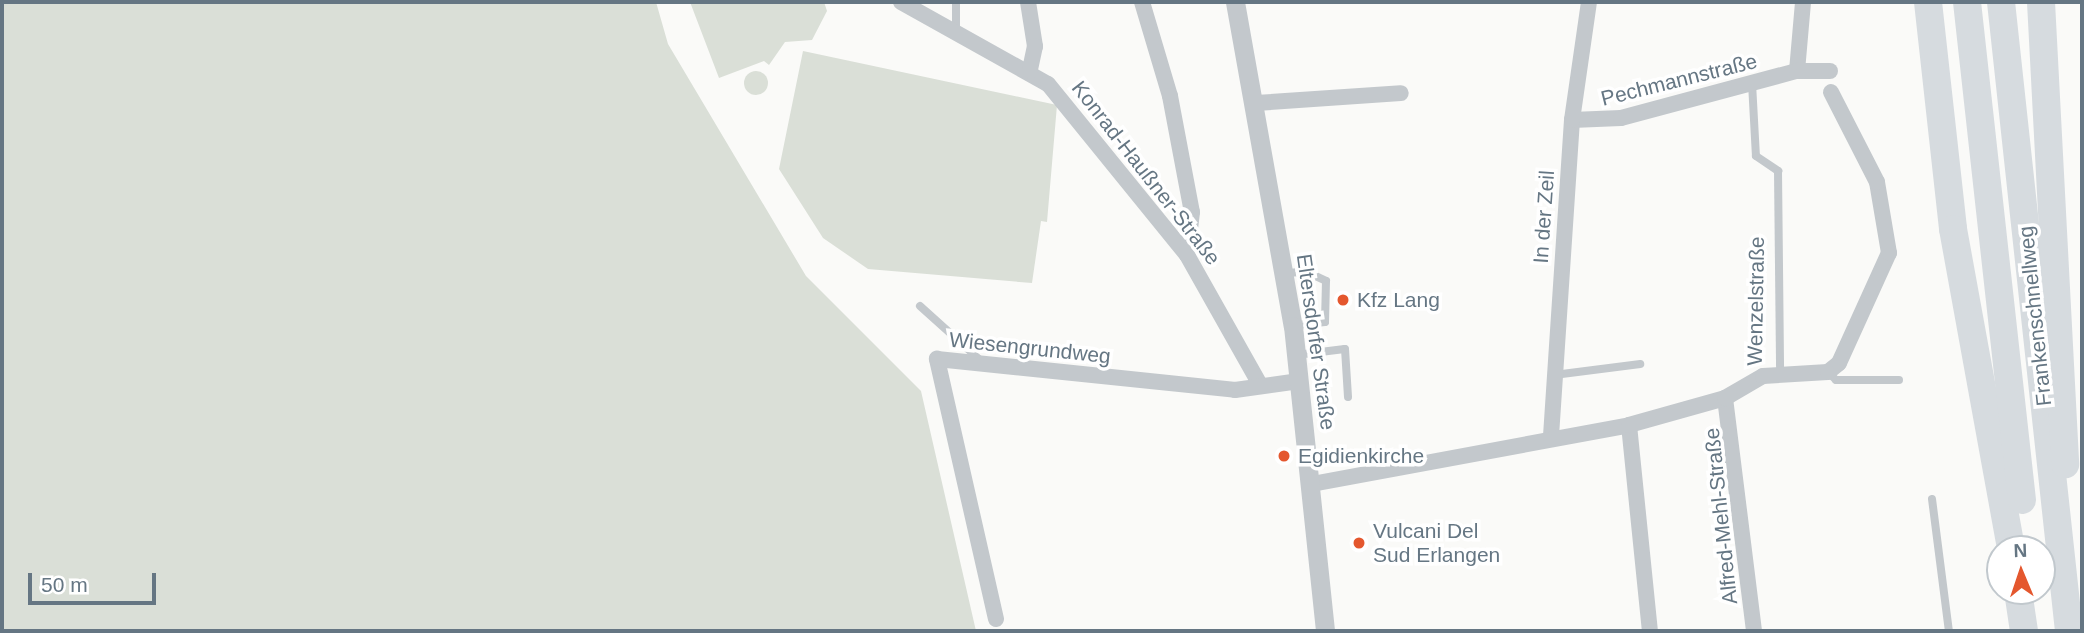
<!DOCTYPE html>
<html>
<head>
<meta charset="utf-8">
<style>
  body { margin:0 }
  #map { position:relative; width:2084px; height:633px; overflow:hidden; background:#fafaf8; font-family:Arial,sans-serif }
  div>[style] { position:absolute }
  .green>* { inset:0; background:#dadfd7 }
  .round { border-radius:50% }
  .service>* { height:8px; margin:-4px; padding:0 4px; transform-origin:4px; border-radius:4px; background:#c3c8cc }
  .minor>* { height:16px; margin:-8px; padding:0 8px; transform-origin:8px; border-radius:8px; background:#c3c8cc }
  .tertiary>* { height:19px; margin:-9.5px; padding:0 9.5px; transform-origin:9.5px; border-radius:9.5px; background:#c3c8cc }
  .motorway>* { height:28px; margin:-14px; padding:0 14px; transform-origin:14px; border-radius:14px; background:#d6dbdf }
  .dots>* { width:19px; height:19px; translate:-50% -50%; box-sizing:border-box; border:4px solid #fff; border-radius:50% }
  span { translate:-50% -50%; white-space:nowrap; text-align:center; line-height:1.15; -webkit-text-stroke:7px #fff; paint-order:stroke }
  .street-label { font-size:21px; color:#657683 }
  .poi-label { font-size:21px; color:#657683 }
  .left { translate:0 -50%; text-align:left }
  .frame { position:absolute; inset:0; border:4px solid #657683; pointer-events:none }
  .north { position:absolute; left:1986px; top:535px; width:70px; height:70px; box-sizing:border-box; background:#fff; border:2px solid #c1c8cd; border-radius:50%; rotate:358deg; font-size:19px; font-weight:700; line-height:28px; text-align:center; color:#657683 }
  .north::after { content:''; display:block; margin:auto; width:24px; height:32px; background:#e4572e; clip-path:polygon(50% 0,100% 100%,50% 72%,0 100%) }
  .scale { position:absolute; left:28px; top:573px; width:128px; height:32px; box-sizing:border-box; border:4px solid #657683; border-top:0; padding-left:9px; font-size:21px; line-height:24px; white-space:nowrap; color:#657683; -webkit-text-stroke:5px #fff; paint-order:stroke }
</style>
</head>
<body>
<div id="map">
  <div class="green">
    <div style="clip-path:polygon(2px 2px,656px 2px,668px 44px,806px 276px,921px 391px,976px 631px,2px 631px)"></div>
    <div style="clip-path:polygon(690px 2px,824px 2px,827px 11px,812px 40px,785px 42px,769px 65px,764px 61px,719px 78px)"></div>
    <div style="clip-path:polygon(803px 51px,1057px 105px,1047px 222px,1041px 221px,1032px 283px,868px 269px,823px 238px,779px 169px)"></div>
    <div class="round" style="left:744px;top:71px;width:24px;height:24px"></div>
  </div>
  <div class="service">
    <div style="left:956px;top:31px;width:29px;rotate:-90deg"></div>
    <div style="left:1752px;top:83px;width:73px;rotate:86.9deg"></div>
    <div style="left:1756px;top:156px;width:27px;rotate:34deg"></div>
    <div style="left:1778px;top:171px;width:203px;rotate:89.4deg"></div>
    <div style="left:1285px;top:273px;width:22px;rotate:-3deg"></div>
    <div style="left:1307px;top:272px;width:21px;rotate:25deg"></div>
    <div style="left:1326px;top:281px;width:41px;rotate:91.4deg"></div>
    <div style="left:1325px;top:322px;width:31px;rotate:174deg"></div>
    <div style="left:920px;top:306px;width:82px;rotate:42deg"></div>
    <div style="left:1296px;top:355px;width:49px;rotate:-7deg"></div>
    <div style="left:1345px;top:349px;width:48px;rotate:86.4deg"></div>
    <div style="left:1828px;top:372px;width:11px;rotate:45deg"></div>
    <div style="left:1836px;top:380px;width:63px"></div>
    <div style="left:1554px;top:375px;width:87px;rotate:-7.3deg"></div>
    <div style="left:1932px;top:499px;width:133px;rotate:82.7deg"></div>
  </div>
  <div class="minor">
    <div style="left:901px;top:2px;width:168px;rotate:29.2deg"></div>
    <div style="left:1048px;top:84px;width:220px;rotate:50.9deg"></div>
    <div style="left:1187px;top:255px;width:147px;rotate:60.6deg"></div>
    <div style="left:1028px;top:2px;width:45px;rotate:81deg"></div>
    <div style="left:1035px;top:46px;width:25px;rotate:102deg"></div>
    <div style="left:1142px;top:2px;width:98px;rotate:73.4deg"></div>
    <div style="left:1170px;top:96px;width:118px;rotate:79.3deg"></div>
    <div style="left:1192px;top:212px;width:43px;rotate:96.6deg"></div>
    <div style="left:1797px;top:71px;width:69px;rotate:-85deg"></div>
    <div style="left:1256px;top:103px;width:145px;rotate:-3.9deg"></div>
    <div style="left:1572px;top:120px;width:49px;rotate:-2.3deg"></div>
    <div style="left:1621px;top:118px;width:182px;rotate:-15deg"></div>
    <div style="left:1797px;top:71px;width:33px"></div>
    <div style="left:1725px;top:398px;width:235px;rotate:82.9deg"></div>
    <div style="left:1629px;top:425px;width:207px;rotate:84.2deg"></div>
    <div style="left:1551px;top:436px;width:317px;rotate:-86.2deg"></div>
    <div style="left:1572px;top:120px;width:119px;rotate:-81.8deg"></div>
    <div style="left:1312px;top:484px;width:322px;rotate:-10.5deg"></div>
    <div style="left:1629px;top:425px;width:100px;rotate:-15.7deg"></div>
    <div style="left:1725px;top:398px;width:44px;rotate:-30.1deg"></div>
    <div style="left:1763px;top:376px;width:65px;rotate:-3.5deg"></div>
    <div style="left:1828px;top:372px;width:14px;rotate:-39deg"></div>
    <div style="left:1839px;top:363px;width:121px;rotate:-65.6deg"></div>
    <div style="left:1889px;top:253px;width:72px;rotate:-99.6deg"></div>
    <div style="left:1877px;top:182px;width:101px;rotate:-117.1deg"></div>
    <div style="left:996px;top:619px;width:267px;rotate:-102.8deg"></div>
    <div style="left:937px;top:359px;width:300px;rotate:5.9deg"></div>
    <div style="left:1235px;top:390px;width:65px;rotate:-8deg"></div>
  </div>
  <div class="tertiary">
    <div style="left:1235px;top:2px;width:329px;rotate:79.9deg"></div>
    <div style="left:1293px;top:326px;width:307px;rotate:84deg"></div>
  </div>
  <div class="motorway">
    <div style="left:1928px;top:2px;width:228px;rotate:83.7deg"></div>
    <div style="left:1953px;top:229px;width:325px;rotate:79.7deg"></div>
    <div style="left:1967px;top:2px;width:501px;rotate:83.7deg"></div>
    <div style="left:2001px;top:2px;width:633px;rotate:83.83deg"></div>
    <div style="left:2041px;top:2px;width:463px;rotate:87deg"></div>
    <div style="left:2018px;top:591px;width:40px;rotate:81.5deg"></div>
  </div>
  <div class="dots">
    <div style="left:1343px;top:300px;background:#e4572e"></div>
    <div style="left:1284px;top:456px;background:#e4572e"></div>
    <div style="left:1359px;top:543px;background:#e4572e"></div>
  </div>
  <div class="street-label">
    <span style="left:1679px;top:80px;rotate:-14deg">Pechmannstraße</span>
    <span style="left:1146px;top:173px;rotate:52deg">Konrad-Haußner-Straße</span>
    <span style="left:1544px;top:217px;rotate:-86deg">In der Zeil</span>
    <span style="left:1756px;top:301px;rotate:-89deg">Wenzelstraße</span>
    <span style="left:2035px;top:316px;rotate:-96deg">Frankenschnellweg</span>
    <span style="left:1316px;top:342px;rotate:82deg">Eltersdorfer Straße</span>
    <span style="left:1030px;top:348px;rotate:6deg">Wiesengrundweg</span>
    <span style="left:1721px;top:516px;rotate:-96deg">Alfred-Mehl-Straße</span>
  </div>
  <div class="poi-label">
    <span class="left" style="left:1357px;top:300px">Kfz Lang</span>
    <span class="left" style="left:1298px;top:456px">Egidienkirche</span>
    <span class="left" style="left:1373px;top:543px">Vulcani Del<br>Sud Erlangen</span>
  </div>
  <div class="frame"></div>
  <div class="north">N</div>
  <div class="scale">50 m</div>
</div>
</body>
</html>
